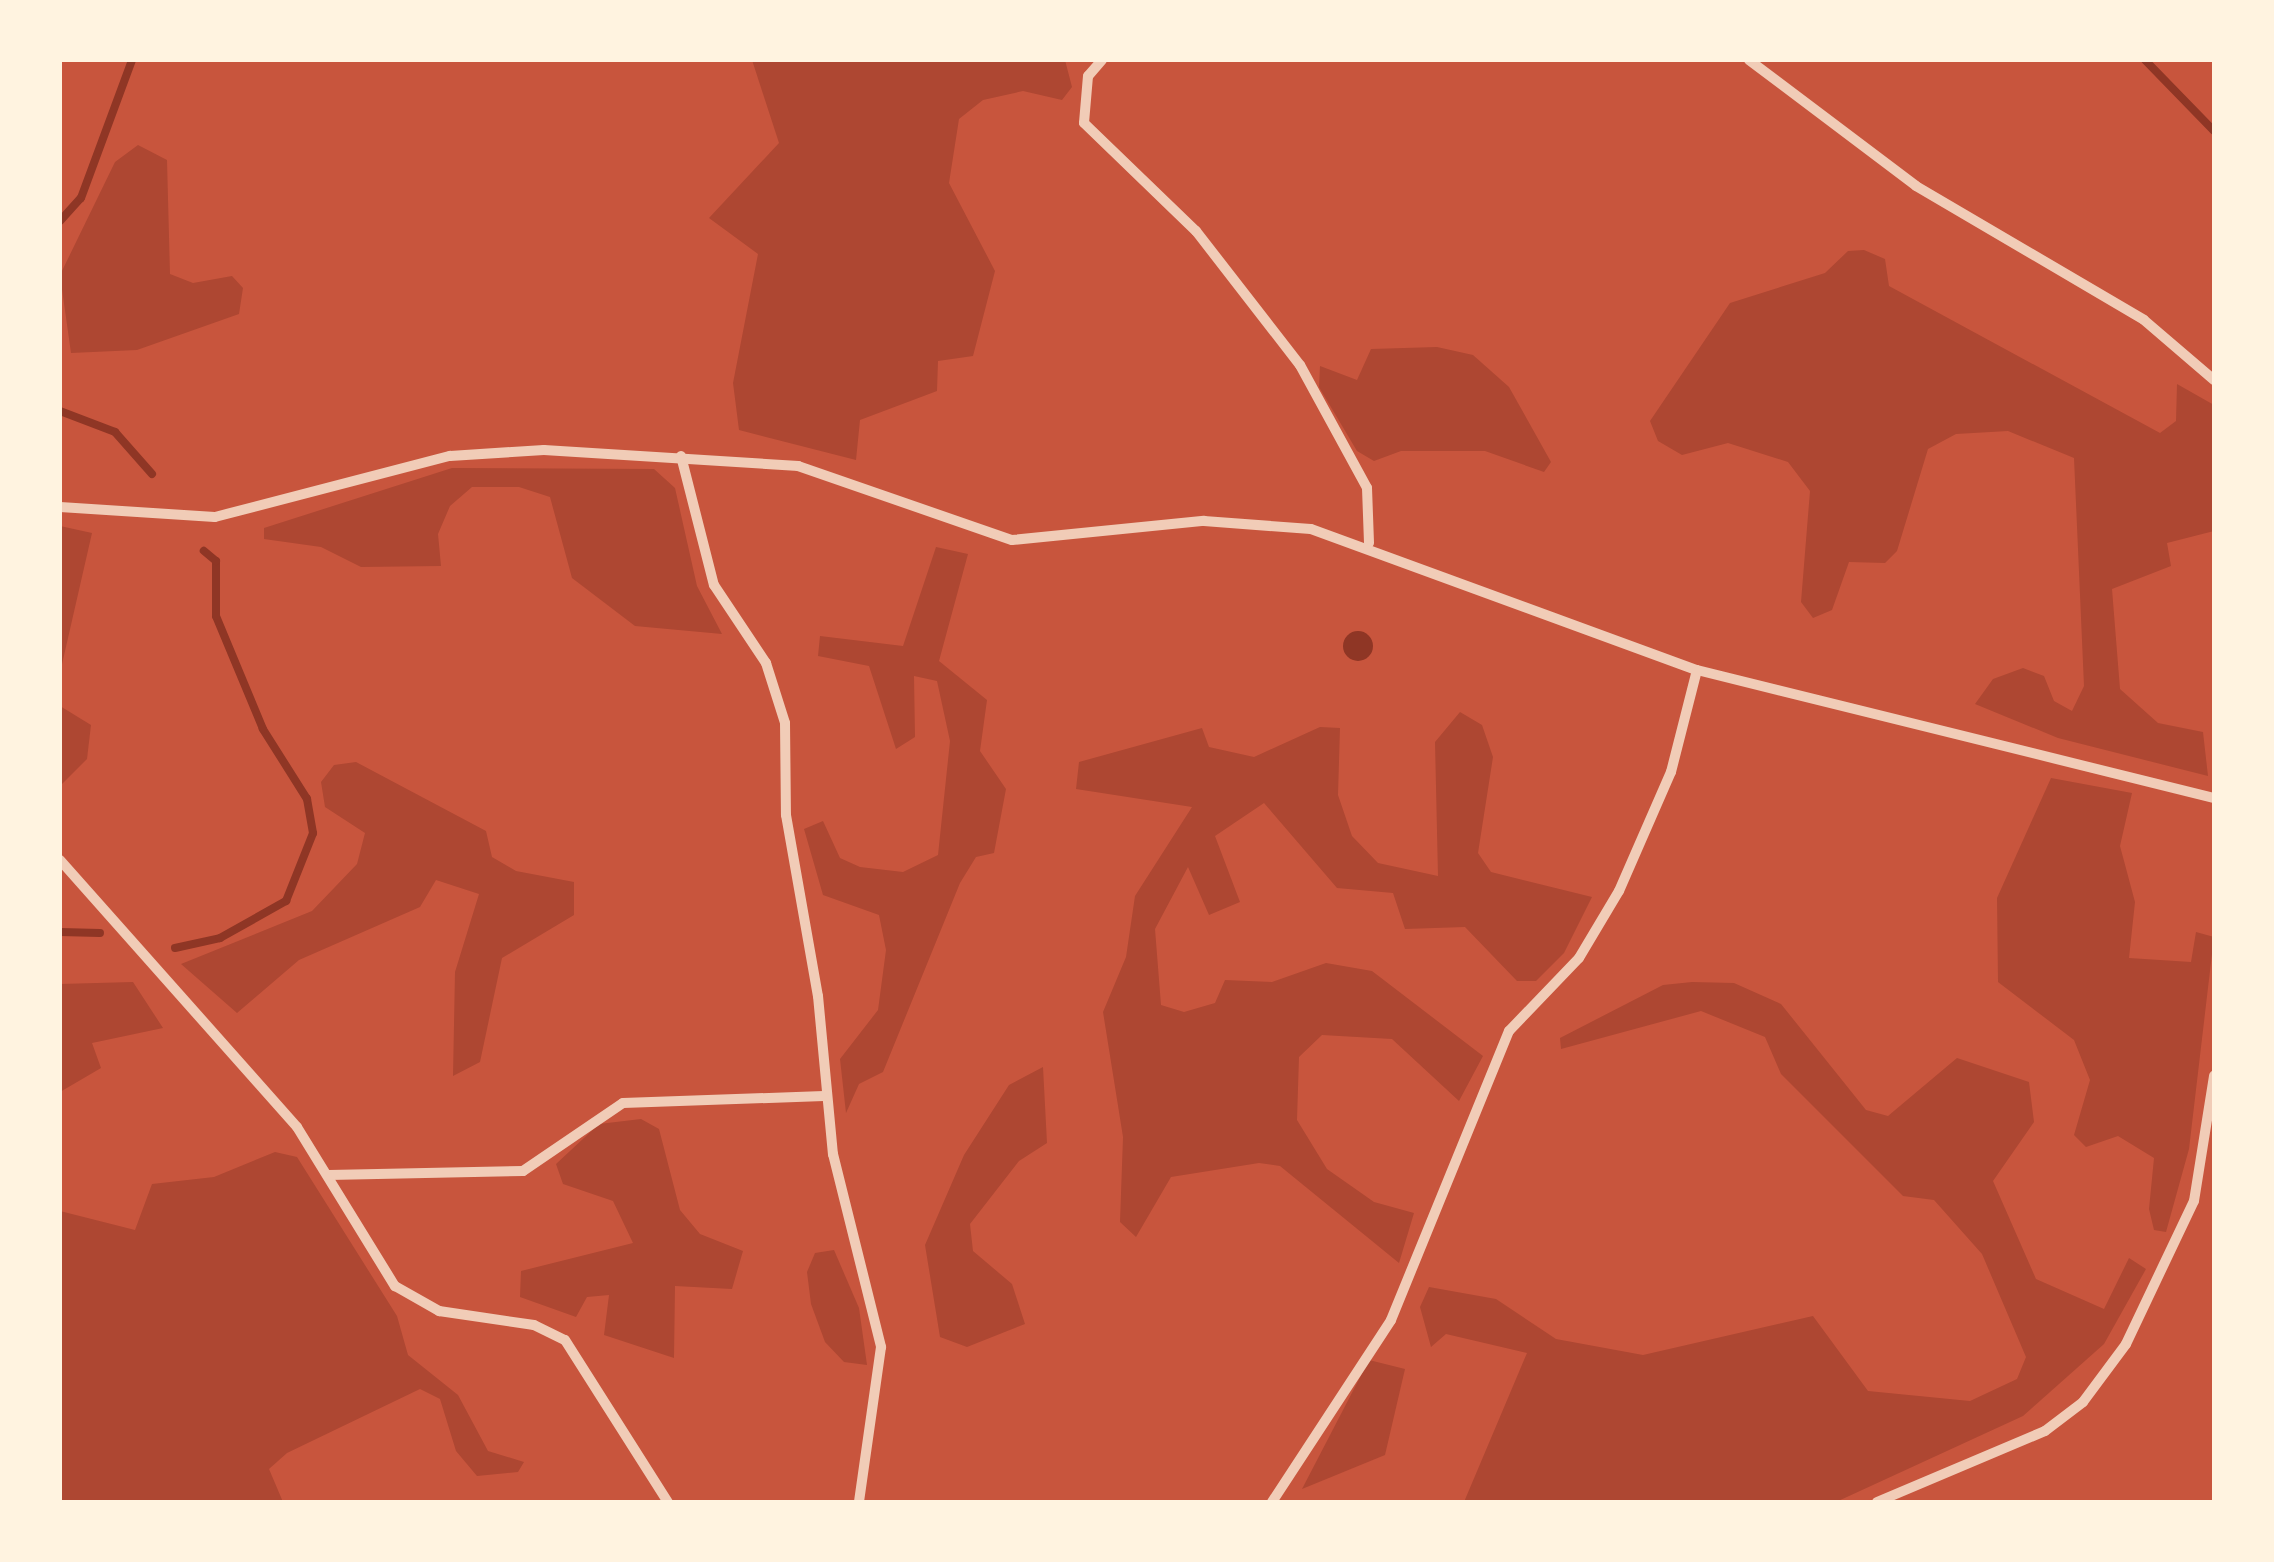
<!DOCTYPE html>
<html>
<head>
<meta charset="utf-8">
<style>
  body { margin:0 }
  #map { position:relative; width:2274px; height:1562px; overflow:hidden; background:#c8553d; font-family:"Varela Round",sans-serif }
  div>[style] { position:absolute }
  .green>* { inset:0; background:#ae4732 }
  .water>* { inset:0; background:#8f3625 }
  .round { border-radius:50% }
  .stream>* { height:8px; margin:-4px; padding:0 4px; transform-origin:4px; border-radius:4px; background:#8f3625 }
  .minor>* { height:10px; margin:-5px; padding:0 5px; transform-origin:5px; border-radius:5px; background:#f1ccb7 }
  span { translate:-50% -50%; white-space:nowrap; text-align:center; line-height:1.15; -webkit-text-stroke:8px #fff3e0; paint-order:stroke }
  .frame { position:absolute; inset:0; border:62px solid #fff3e0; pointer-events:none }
</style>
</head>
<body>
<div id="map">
  <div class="green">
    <div style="clip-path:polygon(752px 60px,1065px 60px,1072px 87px,1062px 100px,1023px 91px,983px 100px,959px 119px,949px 183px,995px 271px,973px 356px,938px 361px,937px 391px,860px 420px,856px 460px,739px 430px,733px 383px,758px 254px,709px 218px,779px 143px)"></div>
    <div style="clip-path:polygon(138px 145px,167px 160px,170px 274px,193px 283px,232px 276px,243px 288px,239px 314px,137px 350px,71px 353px,60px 275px,115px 162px)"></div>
    <div style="clip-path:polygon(1864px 250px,1885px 259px,1889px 286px,2160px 433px,2176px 421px,2177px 384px,2214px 405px,2214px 531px,2167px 543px,2171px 566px,2112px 589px,2120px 689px,2158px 723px,2203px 732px,2208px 776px,2058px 738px,1975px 704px,1993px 679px,2023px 668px,2044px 676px,2054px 701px,2072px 711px,2084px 686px,2074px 458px,2008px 431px,1956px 434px,1928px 449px,1897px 551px,1885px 563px,1849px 562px,1832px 610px,1813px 618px,1801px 602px,1810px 491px,1788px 462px,1728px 443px,1682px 455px,1658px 441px,1650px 421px,1730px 303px,1825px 273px,1848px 251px)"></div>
    <div style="clip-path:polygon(1437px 347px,1473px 355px,1509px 387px,1551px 462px,1544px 472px,1485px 451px,1401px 451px,1374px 461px,1357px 451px,1319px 387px,1320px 366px,1357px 380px,1371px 349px)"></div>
    <div style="clip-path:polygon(452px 468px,654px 469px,675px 488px,697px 586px,722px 634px,635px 626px,572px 578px,550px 497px,519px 487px,472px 487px,450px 506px,438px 534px,441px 566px,361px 567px,321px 547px,264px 539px,264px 528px)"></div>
    <div style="clip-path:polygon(60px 526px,92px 533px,60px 673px)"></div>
    <div style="clip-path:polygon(936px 547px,968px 554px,939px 661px,987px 700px,980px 751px,1006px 789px,994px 853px,976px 857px,960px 883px,883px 1072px,859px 1084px,846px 1113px,840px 1059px,878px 1010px,886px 950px,879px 915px,823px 895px,804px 829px,823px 821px,840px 858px,860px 867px,903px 872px,938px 855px,950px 741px,937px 681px,914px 676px,915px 737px,896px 749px,869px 666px,818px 656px,820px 636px,903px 646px)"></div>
    <div style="clip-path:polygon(60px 706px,91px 725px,87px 759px,60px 786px)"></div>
    <div style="clip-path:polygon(1460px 712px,1482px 725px,1493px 757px,1478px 853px,1491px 872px,1592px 897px,1564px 953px,1536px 981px,1517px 981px,1465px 927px,1405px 929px,1393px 893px,1337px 888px,1264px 803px,1215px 836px,1240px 902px,1209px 915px,1188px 867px,1155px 929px,1161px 1005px,1184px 1012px,1215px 1003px,1225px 980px,1272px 982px,1326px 963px,1372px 971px,1483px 1056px,1459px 1101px,1392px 1039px,1322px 1035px,1299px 1057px,1297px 1120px,1327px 1169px,1374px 1202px,1414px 1213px,1399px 1263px,1280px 1166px,1259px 1163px,1171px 1177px,1136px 1237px,1120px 1222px,1123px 1137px,1103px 1012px,1126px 957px,1135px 896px,1192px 807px,1076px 789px,1079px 762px,1202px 728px,1209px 747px,1254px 757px,1320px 727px,1340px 728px,1338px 795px,1352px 836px,1378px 863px,1438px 876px,1435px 742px)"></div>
    <div style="clip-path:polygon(356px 762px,486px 831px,492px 857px,516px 871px,574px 882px,574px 915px,502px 958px,480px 1062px,453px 1076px,455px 972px,479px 894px,436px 880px,420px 907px,299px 960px,237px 1013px,181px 964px,312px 911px,357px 864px,365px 833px,325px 807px,321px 782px,334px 765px)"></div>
    <div style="clip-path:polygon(2051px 778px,2132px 793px,2120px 846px,2135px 902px,2129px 958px,2191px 962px,2196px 932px,2214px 937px,2189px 1149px,2166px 1232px,2154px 1230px,2149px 1209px,2154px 1158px,2118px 1136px,2086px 1147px,2074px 1135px,2090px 1080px,2074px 1040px,1998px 982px,1997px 898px)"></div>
    <div style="clip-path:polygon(133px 982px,163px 1028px,92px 1043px,101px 1068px,60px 1092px,60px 984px)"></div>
    <div style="clip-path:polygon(1692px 982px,1734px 983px,1781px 1004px,1866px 1110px,1888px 1116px,1957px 1058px,2029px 1082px,2034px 1122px,1993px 1181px,2036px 1279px,2104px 1309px,2129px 1258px,2146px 1269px,2104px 1344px,2023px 1416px,1836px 1502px,1464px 1502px,1527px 1353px,1446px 1334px,1431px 1347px,1420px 1307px,1429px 1287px,1496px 1299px,1556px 1339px,1643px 1355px,1813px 1316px,1868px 1391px,1970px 1401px,2017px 1379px,2026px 1357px,1982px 1254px,1934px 1200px,1903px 1196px,1781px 1074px,1765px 1037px,1701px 1011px,1561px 1049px,1560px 1038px,1663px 985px)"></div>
    <div style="clip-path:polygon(1043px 1067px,1047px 1143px,1019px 1161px,970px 1224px,973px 1251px,1012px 1284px,1025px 1324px,967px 1347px,940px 1337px,925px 1245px,964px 1155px,1009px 1085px)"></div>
    <div style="clip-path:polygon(641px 1119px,659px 1129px,680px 1210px,700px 1234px,743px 1251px,732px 1289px,675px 1286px,674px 1358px,604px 1335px,609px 1295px,587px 1297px,576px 1317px,520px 1297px,521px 1271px,633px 1243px,613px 1201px,563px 1184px,556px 1164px,599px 1124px)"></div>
    <div style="clip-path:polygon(275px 1152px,297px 1157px,397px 1316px,408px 1355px,458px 1395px,488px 1451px,524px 1462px,518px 1472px,477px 1476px,456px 1451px,440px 1399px,420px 1389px,287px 1453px,269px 1469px,283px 1502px,60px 1502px,60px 1211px,135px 1230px,152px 1184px,214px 1177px)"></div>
    <div style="clip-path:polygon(834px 1250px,859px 1308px,867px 1365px,844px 1362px,825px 1342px,811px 1304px,807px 1272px,815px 1253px)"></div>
    <div style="clip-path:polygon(1369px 1360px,1405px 1369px,1385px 1455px,1302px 1489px)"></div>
  </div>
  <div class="water">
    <div class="round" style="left:1343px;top:631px;width:30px;height:30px"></div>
  </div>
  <div class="stream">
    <div style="left:2145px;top:60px;width:99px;rotate:45.8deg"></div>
    <div style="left:60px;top:221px;width:31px;rotate:-48deg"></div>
    <div style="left:81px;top:198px;width:147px;rotate:-69.7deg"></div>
    <div style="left:60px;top:411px;width:59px;rotate:20.9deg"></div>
    <div style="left:115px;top:432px;width:56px;rotate:48.6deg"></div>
    <div style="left:60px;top:932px;width:40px;rotate:1.4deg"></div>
    <div style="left:175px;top:948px;width:46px;rotate:-12.5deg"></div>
    <div style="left:220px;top:938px;width:76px;rotate:-29.3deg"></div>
    <div style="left:286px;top:901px;width:73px;rotate:-68.3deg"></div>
    <div style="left:313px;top:833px;width:35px;rotate:-100deg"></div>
    <div style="left:307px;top:799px;width:83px;rotate:-122.2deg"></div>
    <div style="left:263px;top:729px;width:122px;rotate:-112.6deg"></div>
    <div style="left:216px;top:616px;width:55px;rotate:-90deg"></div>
    <div style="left:216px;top:561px;width:16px;rotate:-140deg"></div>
  </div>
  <div class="minor">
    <div style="left:1102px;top:60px;width:21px;rotate:131deg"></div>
    <div style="left:1088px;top:76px;width:47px;rotate:94.9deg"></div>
    <div style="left:1084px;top:123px;width:156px;rotate:44deg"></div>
    <div style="left:1196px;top:231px;width:170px;rotate:52.2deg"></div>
    <div style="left:1300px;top:365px;width:140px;rotate:61.4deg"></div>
    <div style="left:1367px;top:488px;width:55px;rotate:87.9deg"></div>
    <div style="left:1749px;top:60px;width:209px;rotate:37deg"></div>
    <div style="left:1916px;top:186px;width:264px;rotate:30.4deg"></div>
    <div style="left:2144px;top:320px;width:92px;rotate:40.6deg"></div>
    <div style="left:681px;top:456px;width:133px;rotate:75.7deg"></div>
    <div style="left:714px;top:585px;width:94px;rotate:56.3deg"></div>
    <div style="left:766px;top:663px;width:63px;rotate:72.4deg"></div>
    <div style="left:785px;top:723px;width:92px;rotate:89.4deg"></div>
    <div style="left:786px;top:815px;width:184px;rotate:80deg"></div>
    <div style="left:818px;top:996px;width:159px;rotate:84.6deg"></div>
    <div style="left:833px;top:1154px;width:199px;rotate:76deg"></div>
    <div style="left:881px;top:1347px;width:157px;rotate:98.1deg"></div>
    <div style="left:60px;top:507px;width:155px;rotate:3.7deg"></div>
    <div style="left:215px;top:517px;width:243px;rotate:-14.6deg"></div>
    <div style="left:450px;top:456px;width:94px;rotate:-3.7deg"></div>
    <div style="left:544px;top:450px;width:255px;rotate:3.6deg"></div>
    <div style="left:798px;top:466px;width:226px;rotate:19.1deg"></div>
    <div style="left:1012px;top:540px;width:193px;rotate:-5.7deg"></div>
    <div style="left:1204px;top:521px;width:107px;rotate:4.3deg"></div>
    <div style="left:1311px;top:529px;width:411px;rotate:20.1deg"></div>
    <div style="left:1697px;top:670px;width:533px;rotate:13.91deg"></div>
    <div style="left:60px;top:860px;width:357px;rotate:48.4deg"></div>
    <div style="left:297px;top:1127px;width:187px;rotate:58.4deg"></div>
    <div style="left:395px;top:1286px;width:51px;rotate:29.6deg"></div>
    <div style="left:439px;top:1311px;width:96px;rotate:8.4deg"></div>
    <div style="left:534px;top:1325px;width:34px;rotate:26deg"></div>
    <div style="left:565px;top:1340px;width:192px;rotate:57.6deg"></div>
    <div style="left:329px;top:1175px;width:194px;rotate:-1.2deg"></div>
    <div style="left:523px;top:1171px;width:121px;rotate:-34.2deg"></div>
    <div style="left:623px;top:1103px;width:201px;rotate:-2deg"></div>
    <div style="left:1272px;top:1502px;width:217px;rotate:-56.8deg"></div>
    <div style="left:1391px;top:1320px;width:312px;rotate:-67.8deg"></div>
    <div style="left:1509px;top:1031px;width:101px;rotate:-46.2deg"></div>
    <div style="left:1579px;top:958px;width:78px;rotate:-59.2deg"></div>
    <div style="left:1619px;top:891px;width:130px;rotate:-66.4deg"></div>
    <div style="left:1671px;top:772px;width:105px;rotate:-75.7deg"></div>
    <div style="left:1877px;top:1502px;width:182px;rotate:-22.9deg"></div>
    <div style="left:2045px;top:1431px;width:48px;rotate:-37.3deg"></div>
    <div style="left:2083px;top:1402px;width:72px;rotate:-53.4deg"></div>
    <div style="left:2126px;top:1344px;width:158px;rotate:-64.6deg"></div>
    <div style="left:2194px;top:1201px;width:127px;rotate:-80.9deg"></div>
  </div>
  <div class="frame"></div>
</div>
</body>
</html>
